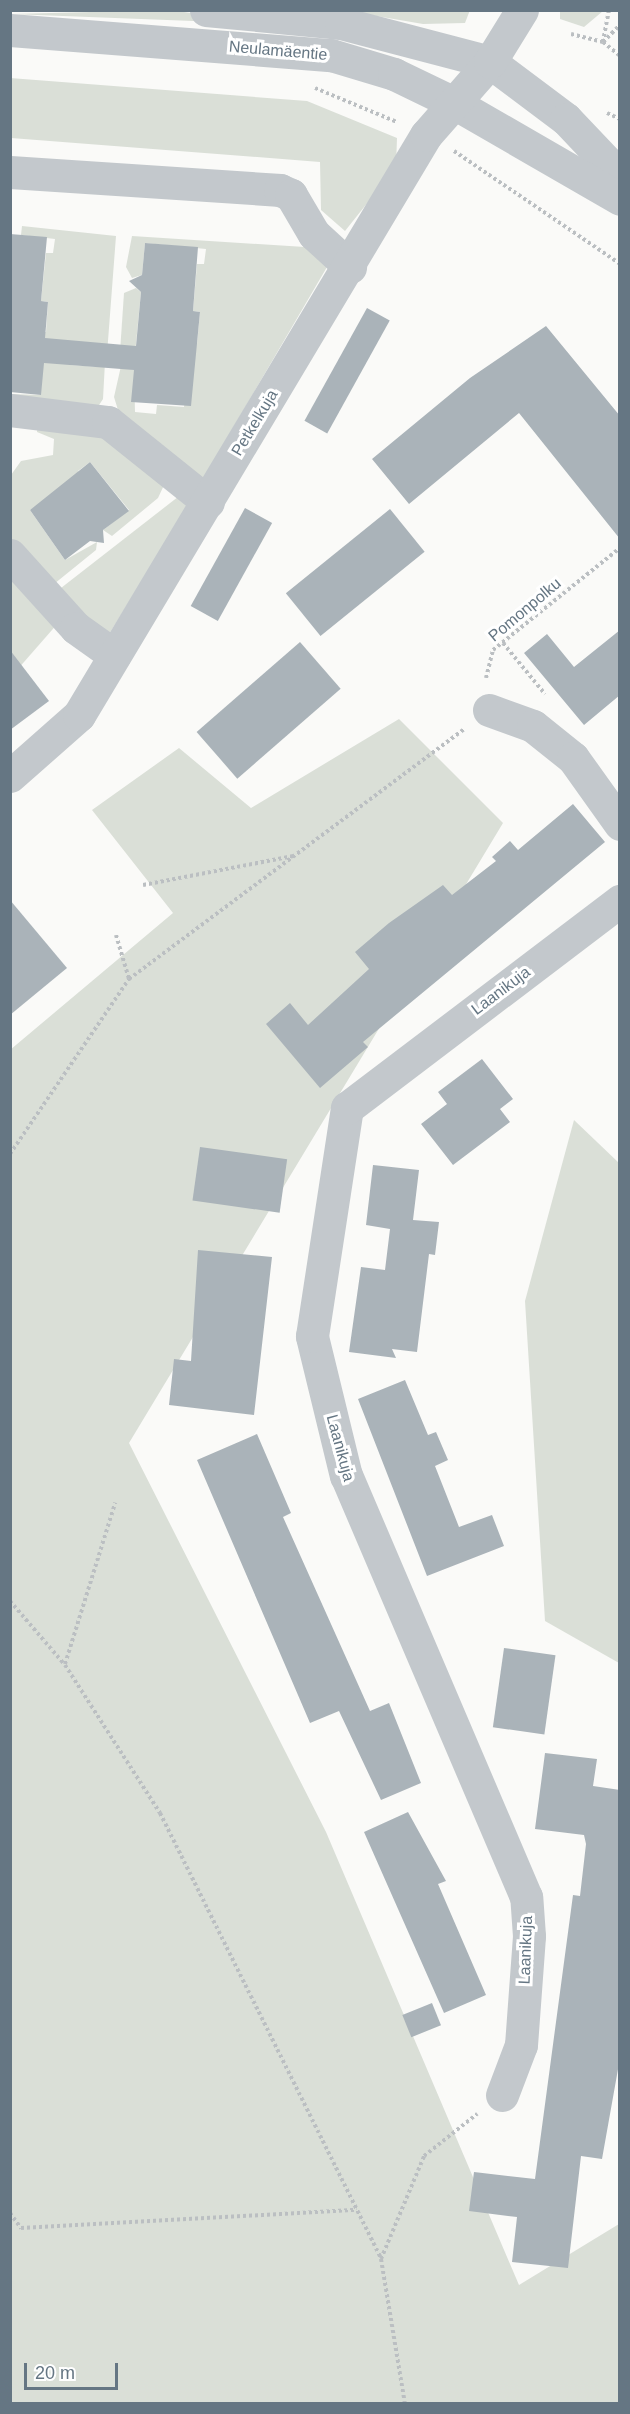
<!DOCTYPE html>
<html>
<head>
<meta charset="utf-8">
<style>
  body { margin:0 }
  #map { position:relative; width:630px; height:2414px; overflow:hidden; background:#fafaf8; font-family:Arial,sans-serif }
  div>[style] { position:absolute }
  .green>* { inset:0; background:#dadfd7 }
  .building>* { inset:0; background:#aab3b9; transform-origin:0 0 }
  .path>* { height:4px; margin-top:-2px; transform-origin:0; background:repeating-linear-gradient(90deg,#bbbfc2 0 3px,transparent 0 6px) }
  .minor>* { height:33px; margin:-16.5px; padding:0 16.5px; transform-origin:16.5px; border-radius:16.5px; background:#c3c8cc }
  span { translate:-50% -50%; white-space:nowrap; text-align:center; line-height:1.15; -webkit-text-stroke:6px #fff; paint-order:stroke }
  .street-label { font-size:16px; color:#657683 }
  .frame { position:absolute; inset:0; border:12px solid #657683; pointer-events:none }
  .scale { position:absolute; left:24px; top:2363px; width:94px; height:27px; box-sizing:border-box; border:3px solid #657683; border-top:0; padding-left:8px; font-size:18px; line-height:21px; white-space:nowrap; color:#657683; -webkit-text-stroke:4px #fff; paint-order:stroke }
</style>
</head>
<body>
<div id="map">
  <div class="green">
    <div style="clip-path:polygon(170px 10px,219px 17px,219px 22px,11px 14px)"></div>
    <div style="clip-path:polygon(470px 10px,465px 23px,423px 24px,347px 11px)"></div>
    <div style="clip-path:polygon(560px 11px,560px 10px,603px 11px,584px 27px,560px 19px)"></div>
    <div style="clip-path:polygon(10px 78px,307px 101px,397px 138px,396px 167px,345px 231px,321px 210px,320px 162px,11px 138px)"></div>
    <div style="clip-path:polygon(22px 226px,116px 236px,107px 354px,70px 365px,101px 367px,105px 362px,103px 399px,97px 408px,11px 404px,11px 394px,40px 395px,38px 331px,46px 332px,48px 302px,41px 301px,46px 253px,53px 253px,55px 239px,21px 235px)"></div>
    <div style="clip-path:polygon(132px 236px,305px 247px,327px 267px,202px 481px,118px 410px,114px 397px,121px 366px,134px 370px,135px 412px,156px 414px,157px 405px,184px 407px,189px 343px,197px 344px,200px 312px,193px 311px,197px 264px,204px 264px,206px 249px,145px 243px,142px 275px,132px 278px,126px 267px)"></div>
    <div style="clip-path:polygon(136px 288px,141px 292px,135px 354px,120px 352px,124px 293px)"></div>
    <div style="clip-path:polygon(38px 419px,94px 427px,165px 483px,158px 498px,112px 536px,103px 530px,129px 510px,90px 462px,78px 471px,82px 477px,30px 510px,65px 560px,97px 542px,96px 550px,54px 584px,11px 543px,11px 475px,21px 461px,53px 455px,54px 439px,37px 432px)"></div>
    <div style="clip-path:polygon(183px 493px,191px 501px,106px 639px,61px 588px)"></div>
    <div style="clip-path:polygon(11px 566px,59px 622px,17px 670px,10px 653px)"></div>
    <div style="clip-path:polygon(399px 719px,503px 823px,129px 1443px,326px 1832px,519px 2285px,619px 2224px,619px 2403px,11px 2403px,10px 1050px,173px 913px,92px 810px,179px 748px,251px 808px)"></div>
    <div style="clip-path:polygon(574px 1120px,619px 1163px,619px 1663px,545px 1621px,525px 1301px)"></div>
  </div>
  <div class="building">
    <div style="clip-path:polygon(10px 234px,47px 237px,41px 301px,48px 302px,45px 338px,136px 346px,141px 292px,129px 281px,142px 275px,145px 243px,198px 247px,193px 311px,200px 312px,191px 406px,131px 402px,134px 370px,44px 363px,41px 395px,10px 392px)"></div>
    <div style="left:367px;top:308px;width:26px;height:129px;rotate:29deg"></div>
    <div style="clip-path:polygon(546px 326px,620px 416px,620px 539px,519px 413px,409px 504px,372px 459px,470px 378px)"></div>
    <div style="clip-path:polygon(90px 462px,129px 511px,103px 530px,104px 543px,90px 541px,65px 560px,30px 510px)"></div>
    <div style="left:245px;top:508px;width:31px;height:112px;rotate:29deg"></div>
    <div style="left:390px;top:509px;width:55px;height:134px;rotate:51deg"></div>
    <div style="clip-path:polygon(620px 630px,620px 695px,584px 725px,524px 653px,547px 634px,574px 667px)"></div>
    <div style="left:300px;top:642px;width:62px;height:137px;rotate:49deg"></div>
    <div style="clip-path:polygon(10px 650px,49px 701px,10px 730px)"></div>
    <div style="clip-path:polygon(573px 804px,605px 842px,363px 1042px,368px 1047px,320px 1088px,266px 1024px,290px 1003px,308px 1025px,369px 969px,355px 952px,389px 923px,443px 885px,452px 895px,496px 861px,492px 857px,510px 841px,518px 850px)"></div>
    <div style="clip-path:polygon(10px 900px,67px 968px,10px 1015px)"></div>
    <div style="clip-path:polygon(482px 1059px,513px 1099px,500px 1109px,510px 1122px,453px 1165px,421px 1124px,447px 1104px,438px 1092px)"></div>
    <div style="left:200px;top:1147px;width:88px;height:54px;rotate:8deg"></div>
    <div style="clip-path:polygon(373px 1165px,419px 1170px,413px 1220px,439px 1222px,435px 1255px,429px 1254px,417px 1352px,392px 1349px,396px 1358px,349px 1352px,361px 1267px,385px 1270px,390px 1229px,366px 1225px)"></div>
    <div style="clip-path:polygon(198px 1250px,272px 1257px,254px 1415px,169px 1405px,174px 1359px,191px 1361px)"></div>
    <div style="clip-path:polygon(405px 1380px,428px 1435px,436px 1432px,448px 1460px,435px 1466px,459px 1527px,492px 1515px,504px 1546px,427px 1576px,358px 1399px)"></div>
    <div style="clip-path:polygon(257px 1434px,291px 1513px,283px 1517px,370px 1711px,389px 1703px,421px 1783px,381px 1800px,339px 1711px,310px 1723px,197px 1460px)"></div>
    <div style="left:504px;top:1648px;width:52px;height:80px;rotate:8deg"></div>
    <div style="clip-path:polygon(545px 1753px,597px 1759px,593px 1786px,620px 1790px,620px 2058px,602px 2159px,581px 2156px,568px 2268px,512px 2262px,517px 2217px,469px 2211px,474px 2172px,535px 2179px,573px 1895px,580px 1896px,586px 1844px,584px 1835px,535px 1829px)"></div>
    <div style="clip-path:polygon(408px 1812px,446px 1881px,438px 1884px,486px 1995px,444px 2013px,364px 1832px)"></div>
    <div style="left:432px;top:2003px;width:24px;height:32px;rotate:68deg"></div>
  </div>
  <div class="path">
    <div style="left:609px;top:10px;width:33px;rotate:101deg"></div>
    <div style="left:603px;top:42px;width:24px;rotate:-45deg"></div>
    <div style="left:571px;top:34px;width:33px;rotate:14deg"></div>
    <div style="left:603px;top:42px;width:22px;rotate:39deg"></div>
    <div style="left:315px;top:88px;width:89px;rotate:22.5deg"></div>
    <div style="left:607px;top:113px;width:14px;rotate:25deg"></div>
    <div style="left:454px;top:151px;width:201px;rotate:34.2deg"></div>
    <div style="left:503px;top:643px;width:66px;rotate:50.5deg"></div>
    <div style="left:486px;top:678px;width:29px;rotate:-76deg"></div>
    <div style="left:493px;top:650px;width:163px;rotate:-38.8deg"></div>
    <div style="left:143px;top:885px;width:153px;rotate:-10.9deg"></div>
    <div style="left:116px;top:935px;width:46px;rotate:73.5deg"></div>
    <div style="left:10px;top:1154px;width:212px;rotate:-55.8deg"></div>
    <div style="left:129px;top:979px;width:418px;rotate:-36.7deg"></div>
    <div style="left:10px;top:1601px;width:84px;rotate:49.3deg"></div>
    <div style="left:65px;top:1665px;width:176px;rotate:57.3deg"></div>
    <div style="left:160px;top:1813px;width:498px;rotate:63.6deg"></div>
    <div style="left:65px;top:1664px;width:169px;rotate:-72.7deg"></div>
    <div style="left:10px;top:2213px;width:19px;rotate:54deg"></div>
    <div style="left:21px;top:2228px;width:336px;rotate:-3.1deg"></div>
    <div style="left:405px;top:2404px;width:147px;rotate:-99.4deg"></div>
    <div style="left:381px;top:2259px;width:112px;rotate:-67.3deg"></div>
    <div style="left:424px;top:2156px;width:68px;rotate:-38.4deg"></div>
  </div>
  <div class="minor">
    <div style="left:206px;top:10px;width:136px;rotate:5.5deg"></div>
    <div style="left:341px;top:23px;width:154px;rotate:14.7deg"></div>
    <div style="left:490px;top:62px;width:95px;rotate:36.9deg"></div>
    <div style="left:566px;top:119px;width:79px;rotate:46.5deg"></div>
    <div style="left:10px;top:30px;width:322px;rotate:4.5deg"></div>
    <div style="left:331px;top:55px;width:66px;rotate:16.8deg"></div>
    <div style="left:394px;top:74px;width:67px;rotate:25.8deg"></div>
    <div style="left:454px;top:103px;width:192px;rotate:30deg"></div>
    <div style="left:10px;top:172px;width:271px;rotate:3.8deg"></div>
    <div style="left:280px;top:190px;width:12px;rotate:24deg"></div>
    <div style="left:291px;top:195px;width:45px;rotate:59.5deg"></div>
    <div style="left:314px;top:234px;width:49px;rotate:42.5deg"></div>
    <div style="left:10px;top:410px;width:99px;rotate:7deg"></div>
    <div style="left:108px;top:422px;width:128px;rotate:38.7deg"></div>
    <div style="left:10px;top:555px;width:98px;rotate:47.9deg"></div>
    <div style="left:76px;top:628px;width:47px;rotate:35.4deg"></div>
    <div style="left:489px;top:710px;width:47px;rotate:20deg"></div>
    <div style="left:533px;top:726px;width:51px;rotate:38.7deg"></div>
    <div style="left:573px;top:758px;width:81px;rotate:54.5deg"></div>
    <div style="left:10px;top:776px;width:92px;rotate:-41.5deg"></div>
    <div style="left:79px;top:715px;width:676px;rotate:-59.11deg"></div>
    <div style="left:426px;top:135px;width:97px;rotate:-48.8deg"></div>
    <div style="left:490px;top:62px;width:61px;rotate:-58.4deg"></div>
    <div style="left:502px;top:2095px;width:53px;rotate:-69.2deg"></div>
    <div style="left:521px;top:2045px;width:109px;rotate:-85.8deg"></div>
    <div style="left:529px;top:1936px;width:39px;rotate:-94deg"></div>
    <div style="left:526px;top:1897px;width:458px;rotate:-113.1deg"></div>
    <div style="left:346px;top:1476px;width:144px;rotate:-103.7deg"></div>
    <div style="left:312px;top:1336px;width:231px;rotate:-81.3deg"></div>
    <div style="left:347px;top:1108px;width:343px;rotate:-37.2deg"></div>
  </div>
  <div class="street-label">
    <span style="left:278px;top:51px;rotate:5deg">Neulamäentie</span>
    <span style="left:255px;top:423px;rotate:-59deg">Petkelkuja</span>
    <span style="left:525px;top:610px;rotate:-40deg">Pomonpolku</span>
    <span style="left:501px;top:991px;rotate:-37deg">Laanikuja</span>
    <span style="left:340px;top:1448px;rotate:75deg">Laanikuja</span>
    <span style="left:526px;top:1950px;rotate:-88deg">Laanikuja</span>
  </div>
  <div class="frame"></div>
  <div class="scale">20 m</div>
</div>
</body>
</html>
